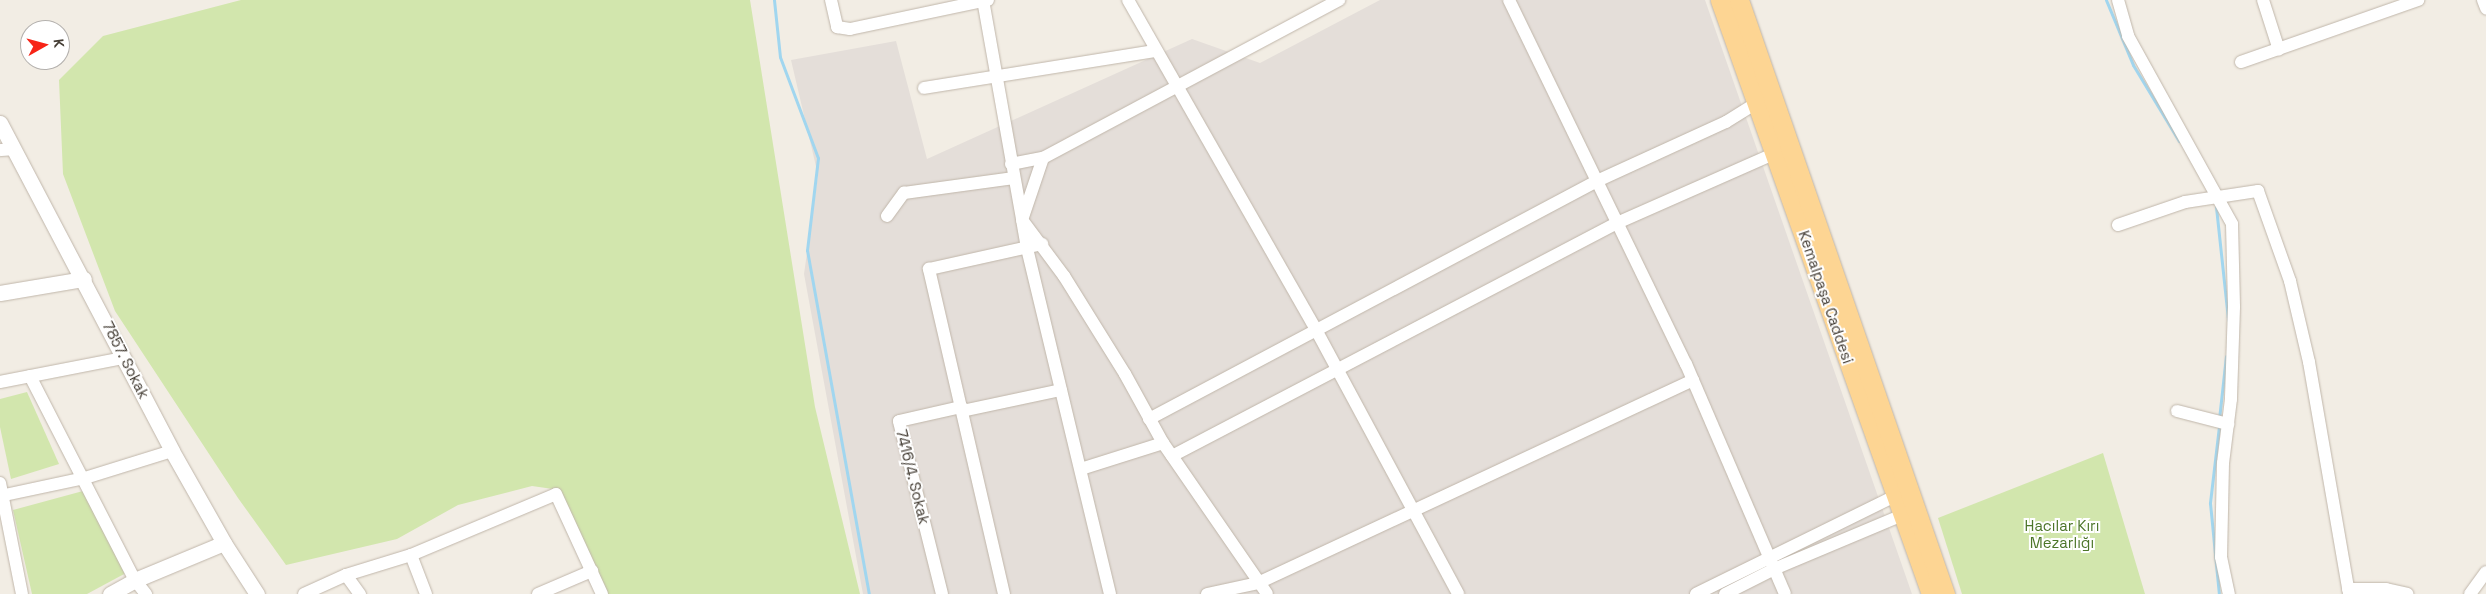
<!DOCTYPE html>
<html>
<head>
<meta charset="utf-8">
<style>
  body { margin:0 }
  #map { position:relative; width:2486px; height:594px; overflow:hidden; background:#f2ede4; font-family:"Space Grotesk",sans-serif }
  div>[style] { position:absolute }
  .industrial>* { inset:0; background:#e4ded9 }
  .green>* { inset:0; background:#d2e6ad }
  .stream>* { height:3px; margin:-1.5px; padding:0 1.5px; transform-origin:1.5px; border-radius:1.5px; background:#a1d6ef }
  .roads { filter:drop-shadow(0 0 1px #c0b6aa) drop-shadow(0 0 1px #c0b6aa) }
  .minor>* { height:12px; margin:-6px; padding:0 6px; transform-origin:6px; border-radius:6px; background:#fff }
  .tertiary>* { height:15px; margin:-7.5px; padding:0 7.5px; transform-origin:7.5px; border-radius:7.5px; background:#fff }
  .primary>* { height:19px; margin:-9.5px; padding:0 9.5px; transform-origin:9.5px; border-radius:9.5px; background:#fdd593 }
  span { translate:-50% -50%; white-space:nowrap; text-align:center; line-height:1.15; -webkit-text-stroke:4px #fff; paint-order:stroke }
  .street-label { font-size:15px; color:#443d34 }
  .park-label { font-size:15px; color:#4c7529 }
  .north { position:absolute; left:20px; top:20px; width:50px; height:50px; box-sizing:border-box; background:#fff; border:1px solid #b4b1ae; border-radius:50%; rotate:83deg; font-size:14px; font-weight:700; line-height:20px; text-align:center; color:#443d34 }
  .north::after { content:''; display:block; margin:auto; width:18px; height:22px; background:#f72417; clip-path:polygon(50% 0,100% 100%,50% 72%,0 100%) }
</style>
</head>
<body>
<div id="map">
  <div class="industrial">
    <div style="clip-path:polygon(1380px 0,1705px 0,1912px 594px,863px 594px,804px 274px,818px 175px,791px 60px,896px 41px,927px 159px,1192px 39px,1260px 63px)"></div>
  </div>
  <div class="green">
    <div style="clip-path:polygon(241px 0,750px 0,815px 407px,860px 594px,607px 594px,560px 490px,532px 486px,458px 505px,397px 539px,286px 565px,238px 498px,115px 311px,63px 174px,59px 80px,103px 36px)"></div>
    <div style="clip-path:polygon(27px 392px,59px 464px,11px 479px,0 427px,0 399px)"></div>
    <div style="clip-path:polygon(2103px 453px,2145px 594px,1962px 594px,1938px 518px)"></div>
    <div style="clip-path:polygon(83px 491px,126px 573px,87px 594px,32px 594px,13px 510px)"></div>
  </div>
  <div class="stream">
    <div style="left:774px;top:0;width:57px;rotate:84deg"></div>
    <div style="left:780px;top:57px;width:108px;rotate:69.4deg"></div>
    <div style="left:818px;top:158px;width:93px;rotate:96.8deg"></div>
    <div style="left:807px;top:250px;width:350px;rotate:79.8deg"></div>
    <div style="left:2106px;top:0;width:70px;rotate:67.4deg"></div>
    <div style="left:2133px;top:65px;width:89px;rotate:58.8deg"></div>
    <div style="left:2216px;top:207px;width:114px;rotate:83.9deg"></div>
    <div style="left:2219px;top:419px;width:63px;rotate:-83.7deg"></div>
    <div style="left:2219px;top:426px;width:78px;rotate:96.7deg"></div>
    <div style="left:2210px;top:503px;width:91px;rotate:84.4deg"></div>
  </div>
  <div class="roads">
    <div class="minor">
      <div style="left:831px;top:0;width:28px;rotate:77deg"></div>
      <div style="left:837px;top:27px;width:13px;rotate:9deg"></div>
      <div style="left:850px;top:29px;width:141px;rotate:-11.9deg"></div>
      <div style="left:983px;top:0;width:222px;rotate:79.9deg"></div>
      <div style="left:1128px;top:0;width:378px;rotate:60.3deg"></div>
      <div style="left:1315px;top:328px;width:302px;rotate:61.7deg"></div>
      <div style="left:1509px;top:0;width:405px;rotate:64.1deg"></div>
      <div style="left:1686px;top:364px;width:250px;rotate:66.7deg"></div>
      <div style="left:2118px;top:0;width:37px;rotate:74deg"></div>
      <div style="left:2128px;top:36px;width:215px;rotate:61deg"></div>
      <div style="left:2232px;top:224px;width:83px;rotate:88.6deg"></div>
      <div style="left:2234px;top:307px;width:92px;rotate:91.9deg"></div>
      <div style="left:2231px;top:399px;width:64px;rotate:97.1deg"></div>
      <div style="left:2223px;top:463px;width:94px;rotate:91.2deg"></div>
      <div style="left:2221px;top:557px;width:38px;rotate:78deg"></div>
      <div style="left:2263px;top:0;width:52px;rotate:72.3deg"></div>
      <div style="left:2483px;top:0;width:9px;rotate:69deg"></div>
      <div style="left:2241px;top:62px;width:188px;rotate:-19.3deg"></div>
      <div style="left:924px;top:88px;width:234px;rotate:-9.1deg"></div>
      <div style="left:0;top:150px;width:13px;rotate:-4deg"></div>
      <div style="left:1011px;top:164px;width:33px;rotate:-11deg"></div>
      <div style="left:887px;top:216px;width:29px;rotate:-54deg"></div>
      <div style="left:904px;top:193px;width:111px;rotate:-7.8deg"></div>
      <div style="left:1023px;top:221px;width:69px;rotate:53.3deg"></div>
      <div style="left:1064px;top:276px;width:115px;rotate:58.1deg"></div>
      <div style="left:1125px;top:374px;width:79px;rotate:61.2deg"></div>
      <div style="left:1163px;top:443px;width:183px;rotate:55.4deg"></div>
      <div style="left:2118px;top:225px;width:71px;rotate:-18.9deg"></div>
      <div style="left:2185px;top:202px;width:74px;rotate:-8.6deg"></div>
      <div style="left:2258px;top:191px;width:96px;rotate:70.4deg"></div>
      <div style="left:2290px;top:281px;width:83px;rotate:76.8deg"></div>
      <div style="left:2309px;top:362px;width:235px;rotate:80.2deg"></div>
      <div style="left:30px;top:376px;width:229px;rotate:62.8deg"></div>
      <div style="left:135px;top:580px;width:18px;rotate:52deg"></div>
      <div style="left:0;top:382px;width:126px;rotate:-11deg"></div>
      <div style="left:962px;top:411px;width:101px;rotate:-12deg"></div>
      <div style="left:2177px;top:411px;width:53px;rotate:14.3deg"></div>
      <div style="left:1149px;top:419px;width:507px;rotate:-27.98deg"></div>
      <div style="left:1597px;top:181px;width:142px;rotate:-24.6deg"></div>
      <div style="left:1726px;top:122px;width:38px;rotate:-32deg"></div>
      <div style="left:1172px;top:456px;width:502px;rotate:-27.64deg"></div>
      <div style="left:1617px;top:223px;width:174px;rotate:-23.8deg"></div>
      <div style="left:1081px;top:469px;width:86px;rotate:-17.6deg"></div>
      <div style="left:0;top:483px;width:113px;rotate:78.8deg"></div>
      <div style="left:0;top:496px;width:87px;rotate:-12deg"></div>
      <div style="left:85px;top:478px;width:91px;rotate:-17.2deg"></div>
      <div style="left:411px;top:555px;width:42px;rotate:69deg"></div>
      <div style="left:346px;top:575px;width:24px;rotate:54deg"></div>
      <div style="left:2348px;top:589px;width:38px"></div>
      <div style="left:2386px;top:589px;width:22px;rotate:13deg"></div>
      <div style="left:304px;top:594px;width:46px;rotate:-24.3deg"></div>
      <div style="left:346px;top:575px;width:68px;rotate:-17.1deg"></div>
      <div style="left:411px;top:555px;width:157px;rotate:-22.8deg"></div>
      <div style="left:556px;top:494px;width:110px;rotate:65.3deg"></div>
      <div style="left:538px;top:594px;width:59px;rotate:-23.1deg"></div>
      <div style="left:942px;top:594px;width:178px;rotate:-104deg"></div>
      <div style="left:899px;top:421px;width:64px;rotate:-12.7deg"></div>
      <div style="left:1004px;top:594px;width:334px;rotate:-103deg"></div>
      <div style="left:929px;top:269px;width:116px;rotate:-12.5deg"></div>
      <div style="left:1110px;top:594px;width:356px;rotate:-103.5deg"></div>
      <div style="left:1027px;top:248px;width:28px;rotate:-100deg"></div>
      <div style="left:1022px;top:220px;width:65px;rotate:-71.3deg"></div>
      <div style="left:1043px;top:158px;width:336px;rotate:-28.1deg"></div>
      <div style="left:1207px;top:594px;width:52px;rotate:-12.2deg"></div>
      <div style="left:1258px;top:583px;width:480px;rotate:-25deg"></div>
      <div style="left:1696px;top:594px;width:222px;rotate:-26.2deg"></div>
      <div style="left:1725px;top:594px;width:55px;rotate:-27deg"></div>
      <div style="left:1774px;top:569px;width:142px;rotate:-22.8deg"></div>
      <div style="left:2470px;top:594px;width:27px;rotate:-54deg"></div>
    </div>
    <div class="tertiary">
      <div style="left:0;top:123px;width:370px;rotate:62.3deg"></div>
      <div style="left:172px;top:451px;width:106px;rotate:60.5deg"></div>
      <div style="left:224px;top:543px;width:61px;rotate:57.1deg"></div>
      <div style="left:0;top:293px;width:85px;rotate:-9.5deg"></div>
      <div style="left:110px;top:594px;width:29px;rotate:-29deg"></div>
      <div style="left:135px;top:580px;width:96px;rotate:-22.6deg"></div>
    </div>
    <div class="primary">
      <div style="left:1720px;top:0;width:630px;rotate:70.44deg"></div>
      <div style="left:1739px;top:0;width:629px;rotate:70.87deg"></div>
    </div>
  </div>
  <div class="street-label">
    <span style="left:1826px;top:297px;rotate:71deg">Kemalpaşa Caddesi</span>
    <span style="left:126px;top:360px;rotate:63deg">7857. Sokak</span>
    <span style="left:913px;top:477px;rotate:76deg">7416/4. Sokak</span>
  </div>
  <div class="park-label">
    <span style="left:2062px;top:534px">Hacılar Kırı<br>Mezarlığı</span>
  </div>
  <div class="north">K</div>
</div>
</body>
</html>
